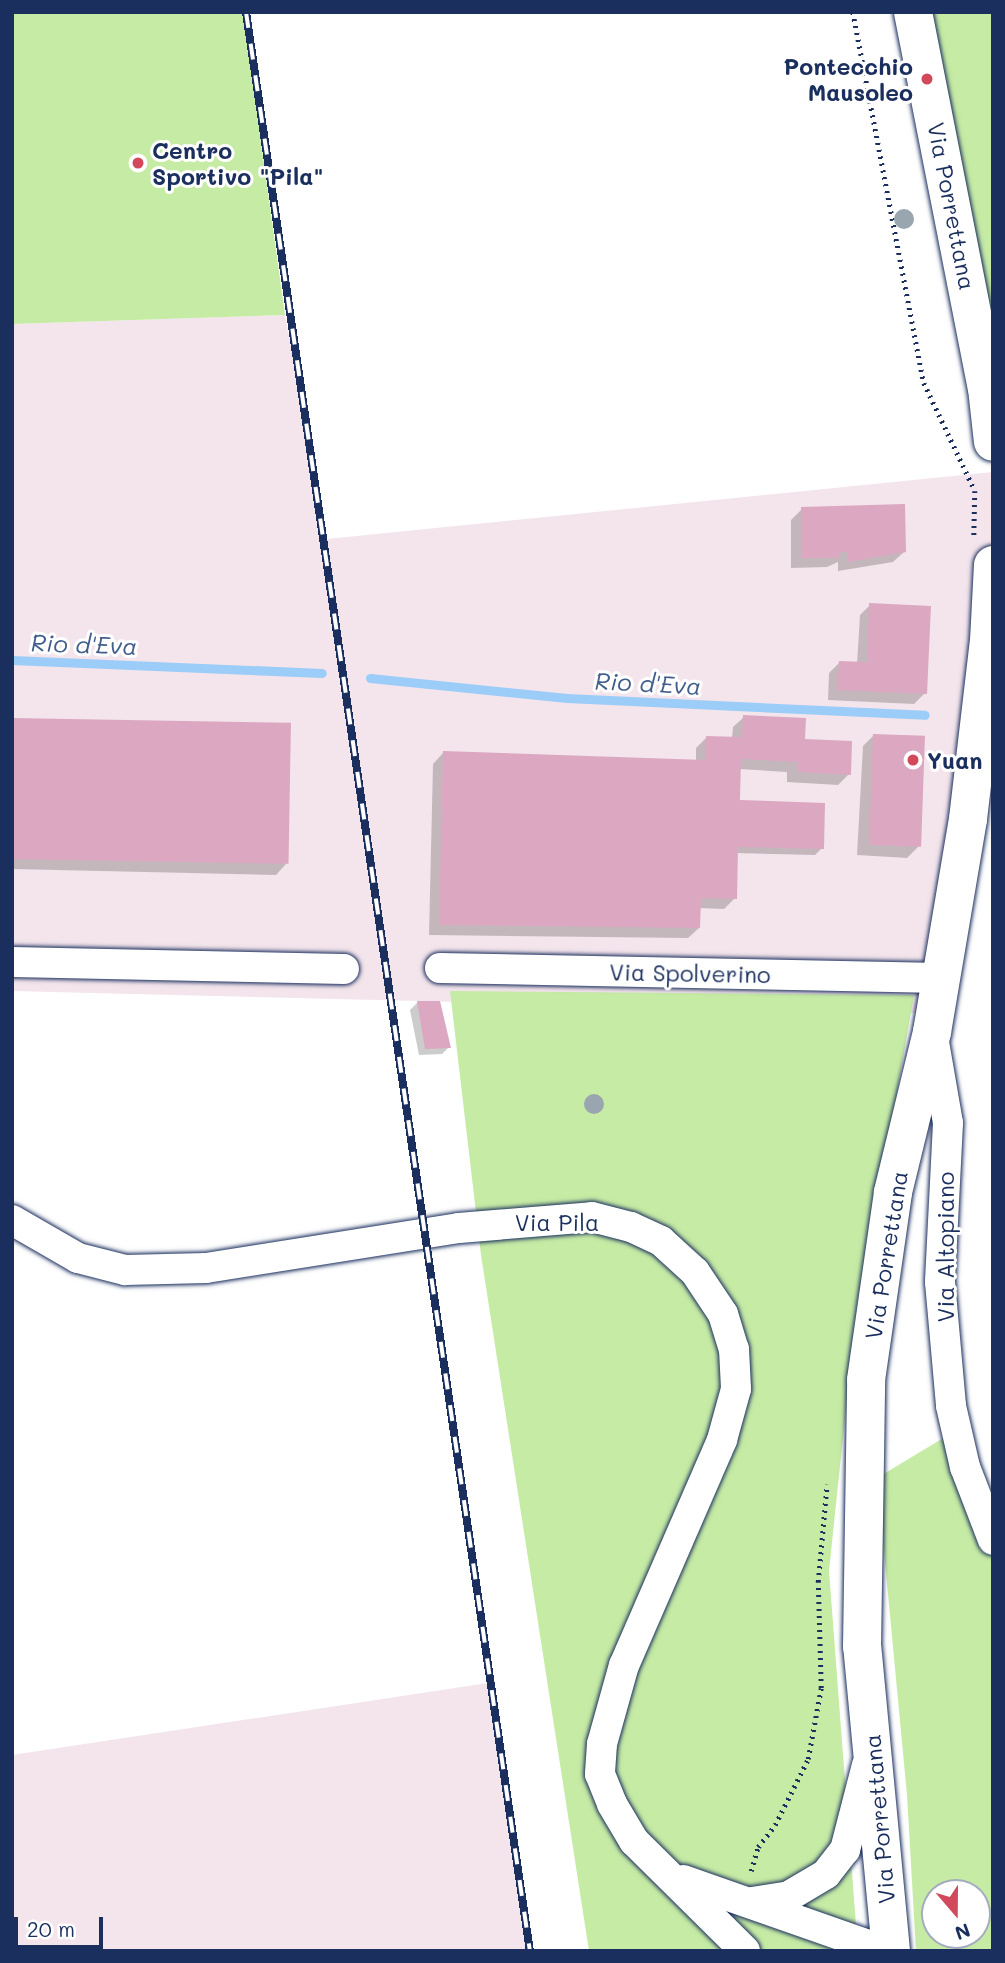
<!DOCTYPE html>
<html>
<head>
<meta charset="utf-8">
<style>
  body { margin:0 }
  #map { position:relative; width:1005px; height:1963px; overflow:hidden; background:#fff; font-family:Mali,sans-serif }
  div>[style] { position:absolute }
  .built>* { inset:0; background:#f4e5ec }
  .green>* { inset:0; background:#c6eba5 }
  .shadow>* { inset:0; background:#0003 }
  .stream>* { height:9px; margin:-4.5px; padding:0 4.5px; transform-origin:4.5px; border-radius:4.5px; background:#9cccf8 }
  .building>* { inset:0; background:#dba7c1; transform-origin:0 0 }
  .path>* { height:4.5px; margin-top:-2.25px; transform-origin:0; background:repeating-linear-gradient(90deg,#1b2f5e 0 2px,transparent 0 7px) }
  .roads { filter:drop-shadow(0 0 2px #1b2f5e) drop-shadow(0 0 2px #1b2f5e) }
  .street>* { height:30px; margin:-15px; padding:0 15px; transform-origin:15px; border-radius:15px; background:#fff }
  .secondary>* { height:38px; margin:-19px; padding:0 19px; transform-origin:19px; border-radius:19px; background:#fff }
  .rail>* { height:8px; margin-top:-4px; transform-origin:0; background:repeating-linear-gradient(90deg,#fff 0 16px,#1b2f5e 0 32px); box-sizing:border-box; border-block:2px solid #1b2f5e }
  .trees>* { width:20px; height:20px; margin:-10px; border-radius:50%; background:#99a6b0 }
  .dots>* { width:19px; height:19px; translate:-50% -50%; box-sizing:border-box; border:4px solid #fff; border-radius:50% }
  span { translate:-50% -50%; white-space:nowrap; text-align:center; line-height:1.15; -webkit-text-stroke:6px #fff; paint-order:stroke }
  .poi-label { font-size:23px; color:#1b2f5e; font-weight:700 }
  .right { translate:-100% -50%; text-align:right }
  .left { translate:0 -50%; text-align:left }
  .street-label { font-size:23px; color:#1b2f5e }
  .water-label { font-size:24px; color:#425e8c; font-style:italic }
  .frame { position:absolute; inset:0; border:14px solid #1b2f5e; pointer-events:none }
  .north { position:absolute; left:921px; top:1879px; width:70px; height:70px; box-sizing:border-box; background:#fff; border:2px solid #a4acbf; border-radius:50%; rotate:160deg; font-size:19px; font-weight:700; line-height:28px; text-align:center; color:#1b2f5e }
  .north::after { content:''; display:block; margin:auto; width:24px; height:32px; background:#d1495b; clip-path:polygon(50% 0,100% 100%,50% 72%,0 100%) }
  .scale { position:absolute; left:14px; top:1917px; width:89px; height:32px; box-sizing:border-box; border:4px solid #1b2f5e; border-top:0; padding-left:9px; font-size:21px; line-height:24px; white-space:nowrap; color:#1b2f5e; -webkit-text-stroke:5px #fff; paint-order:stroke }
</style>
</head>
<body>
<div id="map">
  <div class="built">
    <div style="clip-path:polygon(285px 315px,327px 539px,993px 472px,993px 787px,953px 1014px,12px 991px,12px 324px)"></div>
    <div style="clip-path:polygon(488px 1683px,529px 1951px,12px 1951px,12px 1755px)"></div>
  </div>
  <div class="green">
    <div style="clip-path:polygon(12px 12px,243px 12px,285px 315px,12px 324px)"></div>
    <div style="clip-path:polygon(913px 12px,993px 12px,993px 442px)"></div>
    <div style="clip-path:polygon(450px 991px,914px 995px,853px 1342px,829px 1571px,858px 1951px,589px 1951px,481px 1255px)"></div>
    <div style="clip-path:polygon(evenodd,945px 1437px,993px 1547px,993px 1951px,916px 1951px,907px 1795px,877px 1478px,945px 1437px,935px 1893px,977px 1893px,977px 1935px,935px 1935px,935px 1893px)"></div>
  </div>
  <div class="shadow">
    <div style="clip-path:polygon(802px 509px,904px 552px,893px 562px,838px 571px,838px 562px,827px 567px,791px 568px,791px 520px)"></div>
    <div style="clip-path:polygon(870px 605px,925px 693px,914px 704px,828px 700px,829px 673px,839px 663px,857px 664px,860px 615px)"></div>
    <div style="clip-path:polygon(744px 717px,803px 740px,849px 774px,838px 785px,787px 782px,787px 772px,739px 769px,738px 805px,822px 848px,815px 855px,736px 853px,735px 898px,724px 909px,699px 908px,699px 928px,688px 938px,429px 935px,433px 764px,443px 753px,696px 761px,696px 748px,707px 737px,732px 738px,733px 727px)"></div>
    <div style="clip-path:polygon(12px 720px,286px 864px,276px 875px,12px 869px)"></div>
    <div style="clip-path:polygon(873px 736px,918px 847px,907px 858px,857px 855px,863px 746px)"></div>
    <div style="clip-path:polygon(417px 1003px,439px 1003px,449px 1047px,442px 1054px,419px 1055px,410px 1010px)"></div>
  </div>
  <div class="stream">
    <div style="left:12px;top:660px;width:310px;rotate:2.4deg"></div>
    <div style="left:370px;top:678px;width:198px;rotate:5.8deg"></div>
    <div style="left:567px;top:698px;width:358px;rotate:2.7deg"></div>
  </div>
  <div class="building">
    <div style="clip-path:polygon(905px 504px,906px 552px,848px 562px,848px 552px,839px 552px,839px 558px,801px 558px,801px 507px)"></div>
    <div style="clip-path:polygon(869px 603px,931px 606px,927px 694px,837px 690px,839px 661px,867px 662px)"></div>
    <div style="clip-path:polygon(743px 715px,806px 718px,805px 739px,852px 741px,851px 775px,797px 772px,797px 762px,741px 759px,740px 800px,825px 803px,824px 849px,738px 847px,737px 899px,701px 898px,700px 928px,439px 925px,443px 751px,705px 760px,706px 736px,742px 737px)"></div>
    <div style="left:12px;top:718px;width:279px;height:141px;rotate:1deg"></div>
    <div style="left:873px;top:734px;width:52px;height:111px;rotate:2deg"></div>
    <div style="clip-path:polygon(417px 1001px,440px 1001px,451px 1048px,425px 1049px)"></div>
  </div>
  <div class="path">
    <div style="left:853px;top:12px;width:378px;rotate:79.2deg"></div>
    <div style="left:924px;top:383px;width:119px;rotate:64.7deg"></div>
    <div style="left:975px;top:491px;width:48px;rotate:91.2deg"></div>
    <div style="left:751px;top:1871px;width:25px;rotate:-74deg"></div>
    <div style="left:758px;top:1847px;width:28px;rotate:-52deg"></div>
    <div style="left:775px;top:1825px;width:74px;rotate:-63.4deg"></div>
    <div style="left:808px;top:1759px;width:72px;rotate:-79.6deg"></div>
    <div style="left:821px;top:1688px;width:106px;rotate:-91.6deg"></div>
    <div style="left:818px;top:1582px;width:98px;rotate:-84.8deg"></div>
  </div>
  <div class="roads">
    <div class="street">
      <div style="left:12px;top:962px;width:332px;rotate:1.2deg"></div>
      <div style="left:440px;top:968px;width:501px;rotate:1.14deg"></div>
      <div style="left:934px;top:1042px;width:82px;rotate:80.2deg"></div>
      <div style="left:948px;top:1123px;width:159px;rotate:92.9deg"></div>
      <div style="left:940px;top:1282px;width:124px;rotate:84.9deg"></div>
      <div style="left:951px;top:1406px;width:63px;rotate:77.1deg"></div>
      <div style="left:965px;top:1467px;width:78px;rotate:69deg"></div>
      <div style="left:12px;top:1220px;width:76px;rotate:29.9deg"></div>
      <div style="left:78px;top:1258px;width:49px;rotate:14.3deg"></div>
      <div style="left:125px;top:1270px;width:81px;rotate:-1.4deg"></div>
      <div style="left:206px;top:1268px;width:256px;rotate:-9deg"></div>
      <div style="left:459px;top:1228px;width:133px;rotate:-4.7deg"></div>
      <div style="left:592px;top:1217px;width:40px;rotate:14.4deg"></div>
      <div style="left:631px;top:1227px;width:33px;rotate:25deg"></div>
      <div style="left:661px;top:1241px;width:46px;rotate:42.4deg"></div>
      <div style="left:695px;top:1272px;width:50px;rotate:56.3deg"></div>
      <div style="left:723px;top:1314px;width:37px;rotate:73deg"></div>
      <div style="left:734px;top:1349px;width:40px;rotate:87.1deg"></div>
      <div style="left:736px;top:1389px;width:53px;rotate:105.4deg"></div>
      <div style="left:722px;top:1440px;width:245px;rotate:113.5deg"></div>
      <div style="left:624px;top:1665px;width:82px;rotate:105.6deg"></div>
      <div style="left:602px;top:1744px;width:30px;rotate:94deg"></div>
      <div style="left:600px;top:1774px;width:32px;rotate:68deg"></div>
      <div style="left:612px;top:1804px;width:43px;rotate:59.3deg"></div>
      <div style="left:634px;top:1841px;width:156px;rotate:44.7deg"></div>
      <div style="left:683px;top:1880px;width:215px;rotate:19.3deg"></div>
      <div style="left:752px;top:1902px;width:37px;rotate:-9deg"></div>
      <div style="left:789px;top:1896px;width:43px;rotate:-30.7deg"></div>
      <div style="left:826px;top:1874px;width:31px;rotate:-52deg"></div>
      <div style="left:845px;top:1850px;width:88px;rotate:-75.5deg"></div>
    </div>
    <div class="secondary">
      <div style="left:913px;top:12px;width:383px;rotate:78.9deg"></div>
      <div style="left:987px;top:388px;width:54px;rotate:83.7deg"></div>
      <div style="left:891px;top:1951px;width:305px;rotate:-95.4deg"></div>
      <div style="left:862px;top:1647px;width:267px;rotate:-89.1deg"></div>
      <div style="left:866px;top:1380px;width:190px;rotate:-81.8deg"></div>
      <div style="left:893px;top:1192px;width:165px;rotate:-76.3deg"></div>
      <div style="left:932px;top:1032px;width:216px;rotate:-80.4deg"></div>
      <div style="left:968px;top:819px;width:179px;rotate:-83.3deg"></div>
      <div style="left:989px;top:641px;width:76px;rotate:-87deg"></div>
    </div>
  </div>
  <div class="rail">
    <div style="left:246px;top:12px;width:1960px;rotate:81.67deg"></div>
  </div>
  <div class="trees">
    <div style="left:904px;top:219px"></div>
    <div style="left:594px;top:1104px"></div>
  </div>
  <div class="dots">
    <div style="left:927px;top:79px;background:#d1495b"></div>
    <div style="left:138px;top:163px;background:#d1495b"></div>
    <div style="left:913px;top:760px;background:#d1495b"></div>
  </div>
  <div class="poi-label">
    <span class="right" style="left:913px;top:79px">Pontecchio<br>Mausoleo</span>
    <span class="left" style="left:152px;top:163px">Centro<br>Sportivo "Pila"</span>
    <span class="left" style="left:927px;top:760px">Yuan</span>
  </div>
  <div class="street-label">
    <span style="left:952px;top:206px;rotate:79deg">Via Porrettana</span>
    <span style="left:690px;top:973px;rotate:1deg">Via Spolverino</span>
    <span style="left:557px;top:1222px">Via Pila</span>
    <span style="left:945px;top:1247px;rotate:-90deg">Via Altopiano</span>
    <span style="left:886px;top:1255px;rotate:-81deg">Via Porrettana</span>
    <span style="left:879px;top:1819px;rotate:-95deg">Via Porrettana</span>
  </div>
  <div class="water-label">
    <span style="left:84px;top:644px;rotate:2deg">Rio d'Eva</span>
    <span style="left:648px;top:683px;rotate:3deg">Rio d'Eva</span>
  </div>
  <div class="frame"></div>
  <div class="north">N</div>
  <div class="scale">20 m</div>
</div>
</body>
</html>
